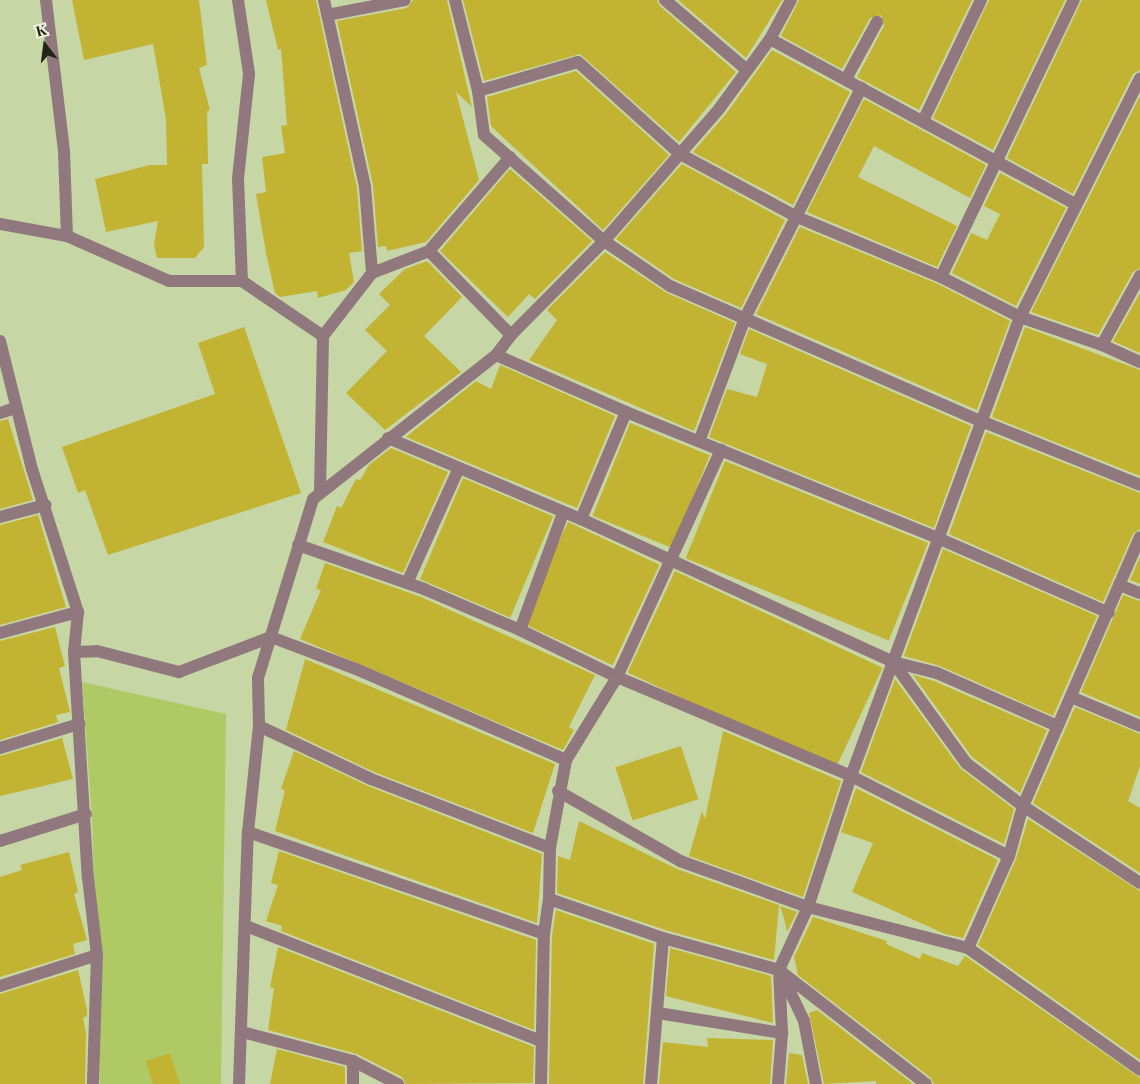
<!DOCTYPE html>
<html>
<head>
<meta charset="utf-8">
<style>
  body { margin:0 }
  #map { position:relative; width:1140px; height:1084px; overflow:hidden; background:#c6d6a5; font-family:"Playfair Display",serif }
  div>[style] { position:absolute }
  .green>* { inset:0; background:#afca64 }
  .building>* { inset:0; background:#c3b332; transform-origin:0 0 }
  .minor>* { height:12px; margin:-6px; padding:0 6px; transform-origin:6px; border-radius:6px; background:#90787e }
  span { translate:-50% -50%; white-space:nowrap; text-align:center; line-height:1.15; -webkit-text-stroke:4px #ebf3da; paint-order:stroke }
  .north { position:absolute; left:20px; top:20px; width:50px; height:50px; -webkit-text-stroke:4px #ebf3da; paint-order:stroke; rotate:345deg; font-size:14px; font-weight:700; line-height:20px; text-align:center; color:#202613 }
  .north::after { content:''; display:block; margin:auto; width:18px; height:22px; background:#202613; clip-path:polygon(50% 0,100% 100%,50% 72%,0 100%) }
</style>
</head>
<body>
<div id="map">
  <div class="green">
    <div style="clip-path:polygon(82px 682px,226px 714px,221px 1084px,100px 1084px,92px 818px)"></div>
  </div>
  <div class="building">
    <div style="clip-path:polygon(72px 0,199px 0,207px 65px,199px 68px,210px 110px,207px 111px,208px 164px,202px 164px,204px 247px,195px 258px,157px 258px,154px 245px,158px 221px,106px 232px,95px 179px,150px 165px,167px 165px,166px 119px,153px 44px,84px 60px)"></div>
    <div style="clip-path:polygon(266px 0,316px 0,357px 188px,362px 251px,349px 253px,354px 282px,346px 290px,318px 298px,317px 291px,280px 297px,275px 293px,266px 253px,256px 194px,266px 192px,262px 157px,285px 153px,281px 126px,287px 125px,281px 49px,278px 50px)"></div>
    <div style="clip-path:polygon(413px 0,447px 0,472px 107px,456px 92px,479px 180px,426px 242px,387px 251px,386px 246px,378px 247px,373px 185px,337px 21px,407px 8px)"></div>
    <div style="clip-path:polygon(463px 0,657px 0,660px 6px,736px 72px,679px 142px,580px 54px,484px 81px)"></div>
    <div style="clip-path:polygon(678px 0,782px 0,746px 58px)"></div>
    <div style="clip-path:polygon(799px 0,972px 0,919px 110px,857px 77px,884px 26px,881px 15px,870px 18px,842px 69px,781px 36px)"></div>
    <div style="clip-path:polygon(989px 0,1065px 0,993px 150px,933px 118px)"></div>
    <div style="clip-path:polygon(1082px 0,1140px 0,1140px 70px,1133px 74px,1073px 194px,1007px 158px)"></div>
    <div style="clip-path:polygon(772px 50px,850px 92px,793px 205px,693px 152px,726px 114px)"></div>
    <div style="clip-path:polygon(576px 71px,669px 155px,603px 230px,491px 126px,487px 97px)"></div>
    <div style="clip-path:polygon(1140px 96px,1140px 268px,1133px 272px,1098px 335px,1031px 312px)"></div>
    <div style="clip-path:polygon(864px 99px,986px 165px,970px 198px,874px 146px,858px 177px,957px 226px,937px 267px,807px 212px)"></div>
    <div style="clip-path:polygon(682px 164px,785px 220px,741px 308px,674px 279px,616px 239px)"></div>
    <div style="clip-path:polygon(510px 169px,592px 241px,535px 299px,529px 294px,508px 317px,440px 251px)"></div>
    <div style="clip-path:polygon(1000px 173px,1066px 208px,1016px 306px,952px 273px,971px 233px,987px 240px,1000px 214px,984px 206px)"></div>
    <div style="clip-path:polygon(800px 227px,938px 284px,1010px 321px,977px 410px,756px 314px)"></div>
    <div style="clip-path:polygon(605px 252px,667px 293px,735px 323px,694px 431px,529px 360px,557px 320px,547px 310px)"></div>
    <div style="clip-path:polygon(427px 261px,462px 297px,424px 336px,461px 372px,385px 430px,346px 393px,387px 351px,365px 330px,390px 305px,379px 294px,405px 269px)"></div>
    <div style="clip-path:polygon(1140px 293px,1140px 353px,1113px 341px)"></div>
    <div style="clip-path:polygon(244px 327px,301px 493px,108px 555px,85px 490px,78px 493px,62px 447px,215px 394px,198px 343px)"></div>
    <div style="clip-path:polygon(1025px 327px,1140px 370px,1140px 476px,992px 417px)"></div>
    <div style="clip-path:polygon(749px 329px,971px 426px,934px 528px,709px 437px,727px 389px,757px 397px,767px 364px,740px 354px)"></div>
    <div style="clip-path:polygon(500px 365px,615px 416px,577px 508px,406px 437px,476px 381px,491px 389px)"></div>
    <div style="clip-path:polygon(8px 419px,33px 500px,0 509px,0 421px)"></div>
    <div style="left:630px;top:423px;width:86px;height:100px;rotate:22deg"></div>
    <div style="clip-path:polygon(986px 432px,1140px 493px,1140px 529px,1133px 534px,1103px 602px,949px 534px)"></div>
    <div style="clip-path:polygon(391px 448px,448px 472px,403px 573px,323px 542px,337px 506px,341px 508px,356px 479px,360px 480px,369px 465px)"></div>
    <div style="left:725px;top:461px;width:219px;height:105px;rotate:22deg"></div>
    <div style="left:463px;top:478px;width:98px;height:110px;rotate:23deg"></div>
    <div style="clip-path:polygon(38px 515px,66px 607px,0 625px,0 525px)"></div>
    <div style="left:568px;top:522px;width:101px;height:111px;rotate:25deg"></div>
    <div style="clip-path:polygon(943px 549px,1097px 616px,1053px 716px,940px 666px,904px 656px)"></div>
    <div style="clip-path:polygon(1140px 557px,1140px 584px,1130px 580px)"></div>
    <div style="clip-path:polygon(325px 563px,421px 597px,595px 675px,569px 727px,574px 730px,563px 750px,300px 639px,321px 590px,316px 589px)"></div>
    <div style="left:675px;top:571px;width:229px;height:112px;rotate:25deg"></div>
    <div style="clip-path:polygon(1123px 595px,1140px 601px,1140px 717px,1081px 692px)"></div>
    <div style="clip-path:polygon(55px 627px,65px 666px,59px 668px,70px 712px,56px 715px,58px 722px,0 740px,0 641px)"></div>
    <div style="clip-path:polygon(305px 659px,555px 764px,533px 833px,374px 772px,286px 730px)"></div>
    <div style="clip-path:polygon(913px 675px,934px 681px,1047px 730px,1020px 793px,972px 757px)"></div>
    <div style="clip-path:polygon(895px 679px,960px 768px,1014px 809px,1004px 844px,861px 772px)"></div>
    <div style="clip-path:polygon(1075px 707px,1140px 734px,1140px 766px,1128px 801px,1140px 808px,1140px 873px,1033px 803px)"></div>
    <div style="clip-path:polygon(723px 731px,841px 781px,803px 897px,689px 856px,702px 811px,705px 819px)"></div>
    <div style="clip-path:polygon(62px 738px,73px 779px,0 796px,0 756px)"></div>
    <div style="left:681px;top:746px;width:56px;height:69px;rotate:72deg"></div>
    <div style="clip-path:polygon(294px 751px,368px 786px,542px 854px,537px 923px,275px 831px,285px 790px,281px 789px)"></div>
    <div style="clip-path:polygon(856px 788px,998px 860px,963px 938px,945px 934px,852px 892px,873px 843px,841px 832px)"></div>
    <div style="clip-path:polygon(1028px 819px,1140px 891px,1140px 1060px,978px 945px,1016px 859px)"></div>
    <div style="clip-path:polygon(579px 821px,677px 869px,779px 905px,774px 960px,665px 930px,557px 893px,558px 856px,570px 860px)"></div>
    <div style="clip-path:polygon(279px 851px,536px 940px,534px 1030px,281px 931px,282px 926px,266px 921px,278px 885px,271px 883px)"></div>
    <div style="clip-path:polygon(69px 852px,78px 892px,74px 894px,87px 940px,73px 944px,75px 954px,0 977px,0 877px,22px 870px,20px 865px)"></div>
    <div style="clip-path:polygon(780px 906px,797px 912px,787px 932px,784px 918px)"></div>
    <div style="clip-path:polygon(556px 910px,654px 944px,643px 1084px,549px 1084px,552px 935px)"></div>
    <div style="clip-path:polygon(813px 917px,887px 941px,886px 944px,920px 959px,922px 953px,958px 966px,965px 956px,1140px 1078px,1140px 1084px,934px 1084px,931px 1078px,798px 975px,794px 957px)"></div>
    <div style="clip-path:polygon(278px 947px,534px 1047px,533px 1083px,406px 1084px,402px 1077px,357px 1054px,268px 1030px,274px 988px,270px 987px)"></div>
    <div style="clip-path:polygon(670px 948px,771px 976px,773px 1023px,666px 996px)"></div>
    <div style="clip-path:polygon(78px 970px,87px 1010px,87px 1016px,83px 1018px,86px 1033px,85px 1084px,0 1084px,0 994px)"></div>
    <div style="clip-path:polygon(817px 1010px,913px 1084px,876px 1084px,876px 1081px,824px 1084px,809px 1013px)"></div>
    <div style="clip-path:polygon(707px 1038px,773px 1040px,770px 1084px,659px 1084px,663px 1042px,708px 1047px)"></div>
    <div style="clip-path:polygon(277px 1049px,345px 1067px,345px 1084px,270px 1084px)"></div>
    <div style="clip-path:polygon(170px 1053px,180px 1084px,153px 1084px,146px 1061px)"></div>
    <div style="clip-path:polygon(789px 1053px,802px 1055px,808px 1084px,786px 1084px)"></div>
  </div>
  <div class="minor">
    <div style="left:46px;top:0;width:152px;rotate:83.2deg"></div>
    <div style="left:64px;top:151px;width:85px;rotate:88deg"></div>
    <div style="left:238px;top:0;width:75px;rotate:81.5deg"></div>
    <div style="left:249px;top:74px;width:105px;rotate:96deg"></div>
    <div style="left:238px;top:178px;width:103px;rotate:87.8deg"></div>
    <div style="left:324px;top:0;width:191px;rotate:77.6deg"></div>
    <div style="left:365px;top:187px;width:86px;rotate:85.3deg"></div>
    <div style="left:455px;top:0;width:94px;rotate:75.8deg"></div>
    <div style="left:478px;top:91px;width:44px;rotate:82.2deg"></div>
    <div style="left:484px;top:135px;width:160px;rotate:41.5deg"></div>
    <div style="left:604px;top:241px;width:80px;rotate:34.3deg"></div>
    <div style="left:670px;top:286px;width:339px;rotate:23.5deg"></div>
    <div style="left:981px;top:421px;width:171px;rotate:21.9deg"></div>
    <div style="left:665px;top:0;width:108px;rotate:40.5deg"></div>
    <div style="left:327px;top:15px;width:79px;rotate:-10.9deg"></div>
    <div style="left:770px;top:39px;width:347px;rotate:28.4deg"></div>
    <div style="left:846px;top:79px;width:65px;rotate:-61.5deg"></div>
    <div style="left:478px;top:91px;width:104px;rotate:-16.2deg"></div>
    <div style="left:578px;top:62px;width:137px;rotate:42deg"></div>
    <div style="left:680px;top:154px;width:133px;rotate:28.3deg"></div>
    <div style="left:797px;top:217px;width:156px;rotate:22.6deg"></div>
    <div style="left:941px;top:277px;width:89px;rotate:26.9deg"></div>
    <div style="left:1020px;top:317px;width:87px;rotate:18.9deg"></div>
    <div style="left:1102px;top:345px;width:42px;rotate:24.1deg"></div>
    <div style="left:923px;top:121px;width:134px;rotate:-64.4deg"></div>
    <div style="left:0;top:224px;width:68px;rotate:10.2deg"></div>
    <div style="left:67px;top:236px;width:111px;rotate:23.8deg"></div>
    <div style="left:169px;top:281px;width:73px"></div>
    <div style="left:242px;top:281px;width:98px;rotate:34.2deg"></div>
    <div style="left:323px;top:336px;width:157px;rotate:91.1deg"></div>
    <div style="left:429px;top:251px;width:117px;rotate:45.7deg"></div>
    <div style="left:941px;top:277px;width:307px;rotate:-64.4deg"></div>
    <div style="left:323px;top:336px;width:80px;rotate:-52.1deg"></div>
    <div style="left:372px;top:273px;width:61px;rotate:-21.1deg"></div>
    <div style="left:429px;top:251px;width:124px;rotate:-49.2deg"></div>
    <div style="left:0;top:341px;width:132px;rotate:76deg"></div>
    <div style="left:32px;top:469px;width:150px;rotate:72.2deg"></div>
    <div style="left:78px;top:612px;width:40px;rotate:95.7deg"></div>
    <div style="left:74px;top:652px;width:226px;rotate:86.5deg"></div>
    <div style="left:88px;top:878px;width:78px;rotate:83.3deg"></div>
    <div style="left:97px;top:955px;width:129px;rotate:91.8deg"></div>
    <div style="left:1102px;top:345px;width:79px;rotate:-61.2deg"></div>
    <div style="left:496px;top:355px;width:142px;rotate:23.7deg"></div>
    <div style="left:626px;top:412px;width:339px;rotate:22deg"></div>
    <div style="left:940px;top:539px;width:184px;rotate:23.6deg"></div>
    <div style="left:0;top:413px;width:16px;rotate:-18deg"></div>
    <div style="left:388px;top:438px;width:209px;rotate:22.8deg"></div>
    <div style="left:581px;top:519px;width:343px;rotate:24.6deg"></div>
    <div style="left:893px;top:662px;width:45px;rotate:14deg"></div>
    <div style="left:937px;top:673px;width:131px;rotate:23.8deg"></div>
    <div style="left:700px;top:439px;width:129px;rotate:-69.6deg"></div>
    <div style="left:745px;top:318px;width:258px;rotate:-63.2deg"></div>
    <div style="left:0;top:517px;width:47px;rotate:-14.9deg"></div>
    <div style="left:581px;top:519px;width:116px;rotate:-67.2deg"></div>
    <div style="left:298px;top:545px;width:133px;rotate:19.2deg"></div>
    <div style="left:424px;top:589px;width:104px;rotate:23.1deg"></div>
    <div style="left:520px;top:630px;width:108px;rotate:25.9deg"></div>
    <div style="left:617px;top:677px;width:254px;rotate:22.9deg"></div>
    <div style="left:851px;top:776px;width:177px;rotate:26.9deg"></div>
    <div style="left:407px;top:583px;width:126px;rotate:-65.7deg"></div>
    <div style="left:1119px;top:585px;width:22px;rotate:21deg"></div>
    <div style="left:520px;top:630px;width:125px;rotate:-69.8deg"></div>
    <div style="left:0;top:633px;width:81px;rotate:-15.1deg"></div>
    <div style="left:74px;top:652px;width:23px;rotate:-2deg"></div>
    <div style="left:97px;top:651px;width:85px;rotate:14.4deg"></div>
    <div style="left:179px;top:672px;width:98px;rotate:-20.8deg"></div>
    <div style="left:271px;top:637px;width:91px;rotate:20.6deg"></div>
    <div style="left:356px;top:669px;width:229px;rotate:23.4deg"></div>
    <div style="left:893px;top:662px;width:125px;rotate:54.1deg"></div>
    <div style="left:966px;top:763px;width:71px;rotate:37deg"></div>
    <div style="left:1023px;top:806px;width:140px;rotate:33.3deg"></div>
    <div style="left:1071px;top:697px;width:75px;rotate:22.8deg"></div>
    <div style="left:259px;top:726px;width:124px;rotate:25.3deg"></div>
    <div style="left:371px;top:779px;width:192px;rotate:21.1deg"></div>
    <div style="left:0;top:748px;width:83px;rotate:-16.9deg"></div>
    <div style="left:558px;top:791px;width:141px;rotate:29.8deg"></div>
    <div style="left:680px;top:861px;width:136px;rotate:19.8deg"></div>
    <div style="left:808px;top:907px;width:165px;rotate:14.4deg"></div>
    <div style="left:968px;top:948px;width:211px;rotate:35.3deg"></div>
    <div style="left:248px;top:832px;width:313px;rotate:19deg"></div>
    <div style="left:0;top:841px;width:90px;rotate:-17.4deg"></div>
    <div style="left:549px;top:899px;width:120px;rotate:18.9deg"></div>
    <div style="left:663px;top:938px;width:120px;rotate:15.4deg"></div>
    <div style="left:779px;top:970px;width:186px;rotate:37.8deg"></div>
    <div style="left:246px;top:926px;width:317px;rotate:21.3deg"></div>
    <div style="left:968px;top:948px;width:101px;rotate:-66deg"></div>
    <div style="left:1009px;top:856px;width:52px;rotate:-74.4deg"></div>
    <div style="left:1023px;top:806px;width:293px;rotate:-66.5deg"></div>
    <div style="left:782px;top:975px;width:51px;rotate:64.4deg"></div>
    <div style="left:804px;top:1021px;width:64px;rotate:79.2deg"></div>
    <div style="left:0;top:986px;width:102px;rotate:-17.7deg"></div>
    <div style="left:658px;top:1013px;width:126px;rotate:9.2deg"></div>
    <div style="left:242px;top:1032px;width:115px;rotate:14.6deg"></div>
    <div style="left:353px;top:1061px;width:51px;rotate:27.1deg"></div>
    <div style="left:239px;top:1084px;width:252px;rotate:-88deg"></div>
    <div style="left:248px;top:832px;width:107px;rotate:-84.1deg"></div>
    <div style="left:259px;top:726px;width:48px;rotate:-91.2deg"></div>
    <div style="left:258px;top:678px;width:187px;rotate:-72.9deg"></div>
    <div style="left:313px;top:499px;width:233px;rotate:-38.2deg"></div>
    <div style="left:496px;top:355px;width:25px;rotate:-53deg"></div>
    <div style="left:511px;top:335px;width:132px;rotate:-45.3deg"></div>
    <div style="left:604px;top:241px;width:175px;rotate:-48.9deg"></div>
    <div style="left:719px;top:109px;width:87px;rotate:-53.9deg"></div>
    <div style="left:770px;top:39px;width:44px;rotate:-61.7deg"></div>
    <div style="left:353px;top:1084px;width:23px;rotate:-90deg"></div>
    <div style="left:541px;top:1084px;width:150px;rotate:-88.9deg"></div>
    <div style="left:544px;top:934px;width:35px;rotate:-82deg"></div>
    <div style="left:549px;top:899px;width:51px;rotate:-88.9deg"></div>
    <div style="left:550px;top:848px;width:89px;rotate:-79.7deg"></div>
    <div style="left:566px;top:760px;width:97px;rotate:-58.4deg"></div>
    <div style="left:617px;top:677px;width:250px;rotate:-65.4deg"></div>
    <div style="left:651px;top:1084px;width:146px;rotate:-85.3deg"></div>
    <div style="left:778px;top:1084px;width:51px;rotate:-85.5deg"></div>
    <div style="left:782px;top:1033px;width:63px;rotate:-92.7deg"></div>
    <div style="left:779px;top:970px;width:69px;rotate:-65.3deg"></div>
    <div style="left:808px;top:907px;width:138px;rotate:-71.8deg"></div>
    <div style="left:851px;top:776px;width:489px;rotate:-69.8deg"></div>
    <div style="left:1020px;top:317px;width:267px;rotate:-63.3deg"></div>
  </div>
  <div class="north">K</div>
</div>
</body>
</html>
